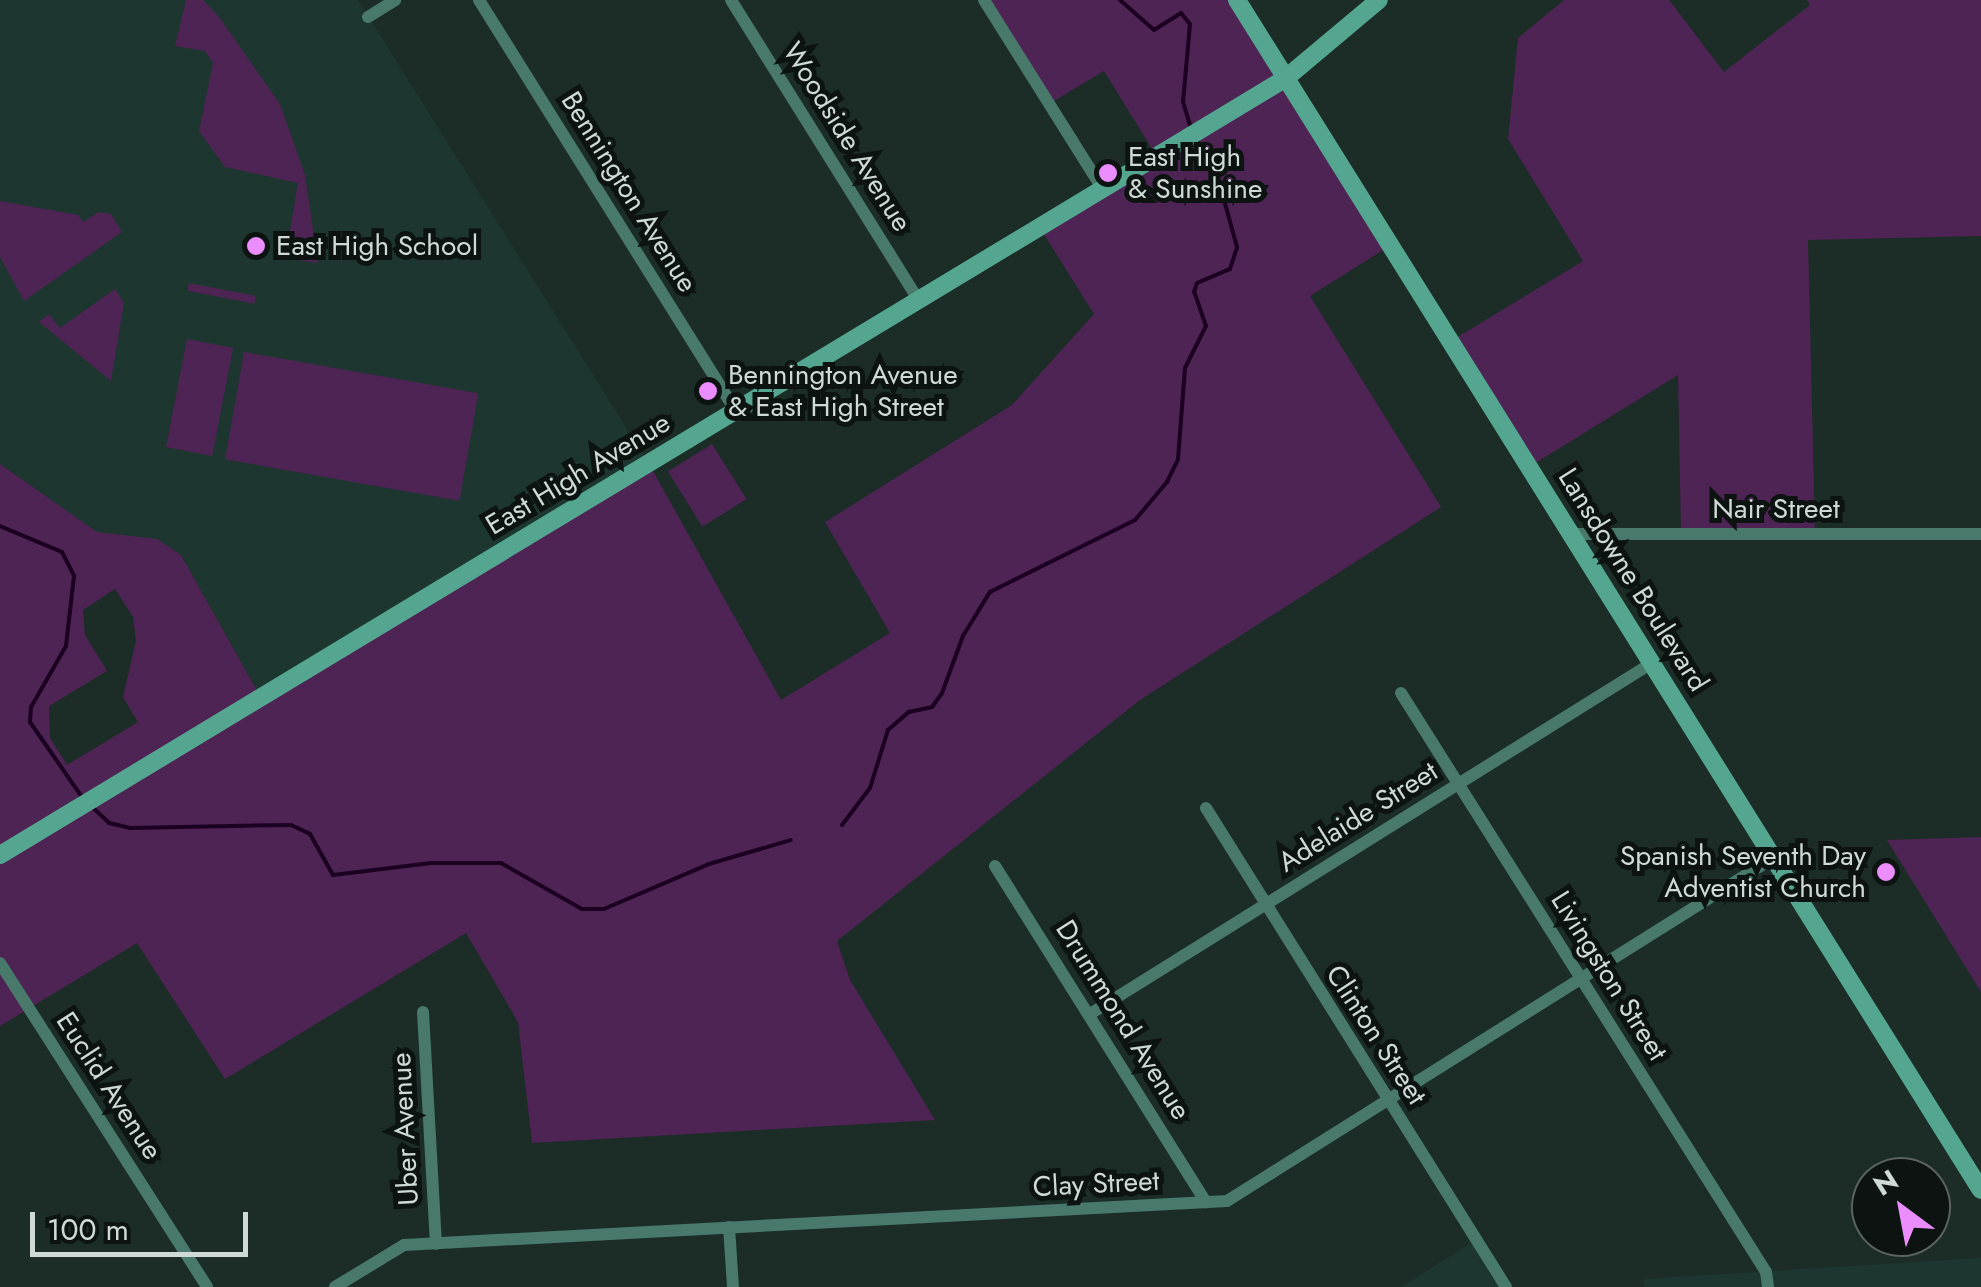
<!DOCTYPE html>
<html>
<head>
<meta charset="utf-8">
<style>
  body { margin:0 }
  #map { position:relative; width:1981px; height:1287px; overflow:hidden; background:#1c2c27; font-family:Jost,sans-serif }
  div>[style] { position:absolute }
  .built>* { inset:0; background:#1d362f }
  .green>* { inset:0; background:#4e2455; transform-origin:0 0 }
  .stream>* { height:4px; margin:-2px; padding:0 2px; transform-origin:2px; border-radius:2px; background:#1c0022 }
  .street>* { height:12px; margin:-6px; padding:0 6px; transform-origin:6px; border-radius:6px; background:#48796b }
  .secondary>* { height:18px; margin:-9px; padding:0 9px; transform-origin:9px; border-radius:9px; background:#54a690 }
  .dots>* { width:28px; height:28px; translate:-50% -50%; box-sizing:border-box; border:5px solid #0c1311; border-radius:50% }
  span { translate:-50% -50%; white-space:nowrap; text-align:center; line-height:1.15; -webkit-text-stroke:10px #0c1311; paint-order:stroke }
  .street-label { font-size:28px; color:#cfdad6 }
  .poi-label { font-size:28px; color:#cfdad6 }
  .left { translate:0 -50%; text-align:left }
  .right { translate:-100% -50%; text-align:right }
  .north { position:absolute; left:1851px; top:1157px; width:100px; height:100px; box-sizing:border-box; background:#0c1311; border:2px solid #5a6360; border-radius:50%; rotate:328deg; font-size:28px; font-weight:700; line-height:40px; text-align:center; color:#cfdad6 }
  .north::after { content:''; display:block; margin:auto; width:35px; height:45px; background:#eb8dfc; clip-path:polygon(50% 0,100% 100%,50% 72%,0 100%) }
  .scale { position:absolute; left:30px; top:1212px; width:218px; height:45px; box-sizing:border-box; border:5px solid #cfdad6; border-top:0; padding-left:12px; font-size:30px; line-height:35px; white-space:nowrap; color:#cfdad6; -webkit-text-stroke:8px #0c1311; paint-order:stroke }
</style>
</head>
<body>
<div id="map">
  <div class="built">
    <div style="clip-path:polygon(0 0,358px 0,649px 464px,261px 698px,181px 555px,97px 533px,0 464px)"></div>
    <div style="clip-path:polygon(1477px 1239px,1506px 1287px,1401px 1287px)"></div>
    <div style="clip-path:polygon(1981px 1258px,1981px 1287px,1644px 1287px,1643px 1279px)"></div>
  </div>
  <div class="green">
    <div style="clip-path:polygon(186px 0,203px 0,219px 17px,280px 104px,305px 175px,318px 263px,275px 257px,286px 254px,298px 183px,225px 167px,199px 131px,213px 63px,205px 51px,175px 46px)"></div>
    <div style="clip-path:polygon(evenodd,984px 0,1237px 0,1391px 245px,1310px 296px,1441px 507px,1140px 700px,837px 941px,850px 980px,935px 1120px,532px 1143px,518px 1022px,466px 933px,225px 1079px,137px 943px,0 1026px,0 464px,97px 532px,157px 539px,181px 555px,261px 698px,649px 464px,781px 700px,890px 633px,825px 522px,1012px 405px,1094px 314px,1040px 228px,1157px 157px,1104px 71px,1049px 104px,984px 0,115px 589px,133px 617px,136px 641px,123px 697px,138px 722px,67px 765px,50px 738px,49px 706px,107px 671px,85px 635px,83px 610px,115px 589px)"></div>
    <div style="clip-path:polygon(1564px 0,1669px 0,1724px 72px,1810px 5px,1807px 0,1981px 0,1981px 236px,1808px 240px,1815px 534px,1681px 535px,1678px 375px,1529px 467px,1451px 341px,1583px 261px,1508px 139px,1518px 38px)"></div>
    <div style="clip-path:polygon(0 201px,78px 215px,83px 222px,99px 212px,111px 214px,122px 232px,24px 301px,0 257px)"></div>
    <div style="left:189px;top:283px;width:68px;height:8px;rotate:11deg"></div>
    <div style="clip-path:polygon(115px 289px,124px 303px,111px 381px,39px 322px,49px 314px,60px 328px)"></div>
    <div style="left:187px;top:339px;width:47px;height:110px;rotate:11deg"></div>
    <div style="left:244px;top:352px;width:238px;height:109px;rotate:10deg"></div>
    <div style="left:712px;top:444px;width:65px;height:52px;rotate:58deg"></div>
    <div style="clip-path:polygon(1981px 837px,1981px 992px,1887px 840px)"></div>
  </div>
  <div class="stream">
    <div style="left:1120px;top:0;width:45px;rotate:41.4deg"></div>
    <div style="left:1154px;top:30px;width:32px;rotate:-32deg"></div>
    <div style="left:1181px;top:13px;width:14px;rotate:51deg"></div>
    <div style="left:1190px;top:24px;width:78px;rotate:95.1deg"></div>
    <div style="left:1183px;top:102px;width:27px;rotate:73deg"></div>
    <div style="left:0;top:526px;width:67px;rotate:22.8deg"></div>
    <div style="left:62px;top:552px;width:27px;rotate:63deg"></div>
    <div style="left:74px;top:576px;width:70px;rotate:96.5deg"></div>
    <div style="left:66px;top:646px;width:70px;rotate:119.8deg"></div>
    <div style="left:31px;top:707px;width:15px;rotate:94deg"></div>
    <div style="left:30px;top:722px;width:95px;rotate:55.3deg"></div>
    <div style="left:91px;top:806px;width:25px;rotate:43deg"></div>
    <div style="left:109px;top:823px;width:22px;rotate:13deg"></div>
    <div style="left:130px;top:828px;width:161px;rotate:-1.1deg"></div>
    <div style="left:291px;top:825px;width:21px;rotate:25deg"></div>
    <div style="left:310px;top:834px;width:47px;rotate:60.7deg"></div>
    <div style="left:333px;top:875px;width:99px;rotate:-7deg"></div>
    <div style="left:431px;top:863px;width:70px"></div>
    <div style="left:501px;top:863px;width:93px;rotate:29.6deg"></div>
    <div style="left:582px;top:909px;width:22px"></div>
    <div style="left:604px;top:909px;width:114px;rotate:-23.2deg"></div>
    <div style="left:709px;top:864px;width:85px;rotate:-16.3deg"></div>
    <div style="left:842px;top:825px;width:46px;rotate:-52.9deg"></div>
    <div style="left:870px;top:788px;width:61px;rotate:-72.8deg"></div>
    <div style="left:888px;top:730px;width:28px;rotate:-41deg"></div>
    <div style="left:909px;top:712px;width:24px;rotate:-12deg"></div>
    <div style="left:932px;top:707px;width:17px;rotate:-54deg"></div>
    <div style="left:942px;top:693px;width:61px;rotate:-69.8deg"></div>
    <div style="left:963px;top:636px;width:52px;rotate:-58.5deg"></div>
    <div style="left:990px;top:592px;width:162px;rotate:-26.4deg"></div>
    <div style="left:1135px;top:520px;width:50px;rotate:-49.9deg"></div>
    <div style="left:1167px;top:482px;width:25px;rotate:-64deg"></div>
    <div style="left:1178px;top:459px;width:91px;rotate:-85.6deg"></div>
    <div style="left:1185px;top:368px;width:47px;rotate:-63.4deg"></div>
    <div style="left:1206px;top:326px;width:36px;rotate:-109deg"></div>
    <div style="left:1194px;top:292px;width:9px;rotate:-72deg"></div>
    <div style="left:1197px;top:283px;width:36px;rotate:-23deg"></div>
    <div style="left:1230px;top:269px;width:23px;rotate:-72deg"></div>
    <div style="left:1237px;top:247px;width:60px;rotate:-105.4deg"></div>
    <div style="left:1221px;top:189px;width:54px;rotate:-116.6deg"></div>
  </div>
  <div class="street">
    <div style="left:479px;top:0;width:485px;rotate:58deg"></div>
    <div style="left:731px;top:0;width:355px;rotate:58deg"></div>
    <div style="left:984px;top:0;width:224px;rotate:57.9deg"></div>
    <div style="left:368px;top:17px;width:32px;rotate:-32deg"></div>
    <div style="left:1572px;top:534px;width:409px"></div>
    <div style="left:1401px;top:693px;width:684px;rotate:57.77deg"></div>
    <div style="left:1766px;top:1272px;width:15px;rotate:82deg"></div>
    <div style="left:1206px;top:808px;width:565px;rotate:57.94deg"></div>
    <div style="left:995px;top:866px;width:397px;rotate:57.9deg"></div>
    <div style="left:0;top:963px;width:384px;rotate:57.4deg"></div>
    <div style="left:423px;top:1012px;width:232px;rotate:86.8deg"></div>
    <div style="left:1090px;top:1014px;width:663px;rotate:-31.99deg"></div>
    <div style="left:729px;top:1227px;width:60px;rotate:86.2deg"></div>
    <div style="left:335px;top:1287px;width:81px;rotate:-31.3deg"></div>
    <div style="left:404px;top:1245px;width:824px;rotate:-3.06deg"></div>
    <div style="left:1227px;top:1201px;width:645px;rotate:-32.14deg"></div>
  </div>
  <div class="secondary">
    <div style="left:1237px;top:0;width:1403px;rotate:57.99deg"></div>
    <div style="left:0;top:855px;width:1503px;rotate:-31.14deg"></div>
    <div style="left:1286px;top:78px;width:121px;rotate:-40deg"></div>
  </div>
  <div class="dots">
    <div style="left:1108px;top:173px;background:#eb8dfc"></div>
    <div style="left:256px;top:246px;background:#eb8dfc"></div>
    <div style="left:708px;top:391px;background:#eb8dfc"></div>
    <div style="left:1886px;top:872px;background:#eb8dfc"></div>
  </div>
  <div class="street-label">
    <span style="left:847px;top:137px;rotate:58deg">Woodside Avenue</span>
    <span style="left:629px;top:192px;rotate:58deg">Bennington Avenue</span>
    <span style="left:578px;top:474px;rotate:-31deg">East High Avenue</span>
    <span style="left:1776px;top:509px">Nair Street</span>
    <span style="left:1633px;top:580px;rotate:58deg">Lansdowne Boulevard</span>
    <span style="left:1358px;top:817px;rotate:-32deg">Adelaide Street</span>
    <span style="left:1609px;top:976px;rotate:58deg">Livingston Street</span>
    <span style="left:1123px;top:1020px;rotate:58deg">Drummond Avenue</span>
    <span style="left:1376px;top:1035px;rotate:57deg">Clinton Street</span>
    <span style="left:109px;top:1086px;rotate:57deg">Euclid Avenue</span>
    <span style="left:405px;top:1129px;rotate:-93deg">Uber Avenue</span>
    <span style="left:1096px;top:1184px;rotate:-3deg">Clay Street</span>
  </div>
  <div class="poi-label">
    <span class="left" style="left:1128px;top:173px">East High<br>&amp; Sunshine</span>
    <span class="left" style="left:276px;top:246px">East High School</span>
    <span class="left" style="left:728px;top:391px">Bennington Avenue<br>&amp; East High Street</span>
    <span class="right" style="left:1866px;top:872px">Spanish Seventh Day<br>Adventist Church</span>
  </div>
  <div class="north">N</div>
  <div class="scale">100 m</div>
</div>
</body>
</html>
